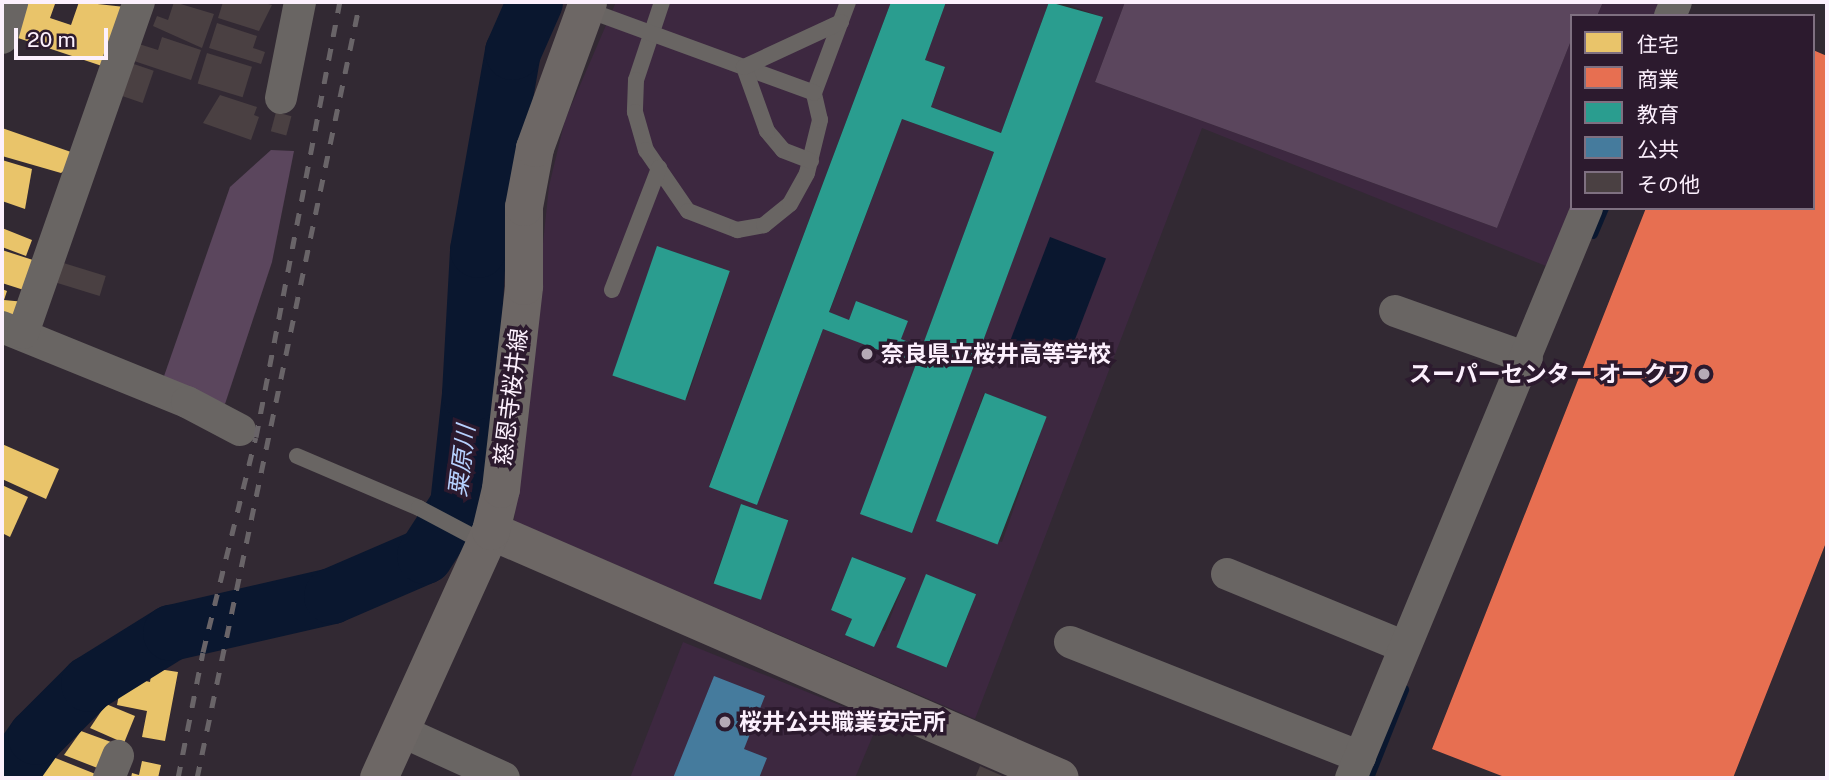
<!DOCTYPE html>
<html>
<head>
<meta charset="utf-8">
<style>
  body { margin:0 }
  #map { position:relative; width:1829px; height:780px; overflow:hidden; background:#322933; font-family:"Public Sans","Noto Sans JP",sans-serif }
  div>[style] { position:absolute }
  .built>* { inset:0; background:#3d2840 }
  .green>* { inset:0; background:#5b465d }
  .water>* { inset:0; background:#0a172f; transform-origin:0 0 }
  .homes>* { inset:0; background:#e9c46a }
  .shops>* { inset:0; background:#e76f51 }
  .schools>* { inset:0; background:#2a9d8f; transform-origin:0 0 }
  .public>* { inset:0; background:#457b9d }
  .stream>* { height:10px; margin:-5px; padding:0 5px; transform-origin:5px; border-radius:5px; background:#0a172f }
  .river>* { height:56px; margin:-28px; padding:0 28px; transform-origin:28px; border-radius:28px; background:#0a172f }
  .building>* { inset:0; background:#4a4042; transform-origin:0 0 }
  .lane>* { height:16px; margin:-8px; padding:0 8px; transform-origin:8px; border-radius:8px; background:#696563 }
  .street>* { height:32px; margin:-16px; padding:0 16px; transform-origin:16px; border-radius:16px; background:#696563 }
  .secondary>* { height:38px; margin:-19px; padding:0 19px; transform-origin:19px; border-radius:19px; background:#6d6765 }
  .rail>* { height:5px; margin-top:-2.5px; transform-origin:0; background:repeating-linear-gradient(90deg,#696468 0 12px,transparent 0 24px) }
  .dots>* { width:19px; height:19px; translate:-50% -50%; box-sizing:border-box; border:4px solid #2c1a2e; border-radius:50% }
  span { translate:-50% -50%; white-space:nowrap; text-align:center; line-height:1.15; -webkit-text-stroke:7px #2c1a2e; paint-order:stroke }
  .poi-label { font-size:23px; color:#fcf0fd; font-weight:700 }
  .left { translate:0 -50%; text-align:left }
  .right { translate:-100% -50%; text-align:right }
  .street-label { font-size:23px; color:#fcf0fd }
  .water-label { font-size:24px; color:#b6d1fe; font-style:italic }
  .frame { position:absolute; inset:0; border:4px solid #fcf0fd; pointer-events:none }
  .legend { position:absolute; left:1570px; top:14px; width:245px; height:196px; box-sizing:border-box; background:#2c1a2e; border:2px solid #7f7081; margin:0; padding:9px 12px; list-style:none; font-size:21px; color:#fcf0fd }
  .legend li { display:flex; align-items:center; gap:14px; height:35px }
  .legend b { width:35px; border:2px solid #7f7081 }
  .scale { position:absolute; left:14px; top:28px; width:94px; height:32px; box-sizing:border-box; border:4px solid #fcf0fd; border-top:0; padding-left:9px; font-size:21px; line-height:24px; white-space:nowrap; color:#fcf0fd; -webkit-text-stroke:5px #2c1a2e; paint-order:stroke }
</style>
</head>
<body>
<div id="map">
  <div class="built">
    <div style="clip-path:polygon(evenodd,616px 2px,891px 2px,709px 486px,757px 505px,902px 119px,994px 152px,861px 514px,912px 533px,1102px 17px,1061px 2px,1125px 2px,1095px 82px,1497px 228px,1572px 38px,1572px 208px,1551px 268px,1202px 128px,975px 719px,514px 521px,549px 186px,565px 120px,616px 2px,657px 247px,730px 271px,687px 399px,615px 376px,657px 247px,616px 2px,984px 393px,1046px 417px,1002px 542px,938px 522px,984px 393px,616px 2px,741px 504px,788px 520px,760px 599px,713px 583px,741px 504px,616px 2px,852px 557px,906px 578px,885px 631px,881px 630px,874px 646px,845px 635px,852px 619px,831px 610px,852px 557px,616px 2px,926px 575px,976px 594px,947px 668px,926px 575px)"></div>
    <div style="clip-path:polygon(946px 2px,1049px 2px,1001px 133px,931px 107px,945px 68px,925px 60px)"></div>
    <div style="clip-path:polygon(1603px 2px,1664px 2px,1658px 16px,1597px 16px)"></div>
    <div style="clip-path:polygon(683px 642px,879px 721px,855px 778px,630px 778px)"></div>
  </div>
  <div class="green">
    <div style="clip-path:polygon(1125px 2px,1603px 2px,1597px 16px,1572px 16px,1572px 38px,1497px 228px,1095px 82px)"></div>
    <div style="clip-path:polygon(271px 150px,294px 151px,272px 262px,225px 404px,163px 379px,230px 187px)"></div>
  </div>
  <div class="water">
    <div style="left:1050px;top:237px;width:60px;height:110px;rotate:21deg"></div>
  </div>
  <div class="homes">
    <div style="clip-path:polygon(26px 2px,55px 4px,50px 18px,71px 25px,79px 2px,125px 7px,105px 67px,15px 37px)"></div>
    <div style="clip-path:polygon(2px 128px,71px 152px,66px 169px,61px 173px,2px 156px)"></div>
    <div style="clip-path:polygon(2px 160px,32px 169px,25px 209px,2px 201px)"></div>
    <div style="clip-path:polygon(2px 228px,32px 240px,26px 256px,2px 247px)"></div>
    <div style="clip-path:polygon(2px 250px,36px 261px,27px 291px,2px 283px)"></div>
    <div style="clip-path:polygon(2px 289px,7px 291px,4px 300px,25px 302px,19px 322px,2px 324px)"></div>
    <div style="clip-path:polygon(2px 444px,59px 469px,46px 499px,2px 479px)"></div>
    <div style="clip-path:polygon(2px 485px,28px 497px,10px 537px,2px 533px)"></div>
    <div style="clip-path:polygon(152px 668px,178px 672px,165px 741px,142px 737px,147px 711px,117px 705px,120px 689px,127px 690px,128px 684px,136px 686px,137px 679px,150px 682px)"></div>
    <div style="clip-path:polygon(106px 704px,135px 716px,124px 743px,90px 728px)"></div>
    <div style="clip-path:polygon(81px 731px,111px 742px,100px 769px,64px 755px)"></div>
    <div style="clip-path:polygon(53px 757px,98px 775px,96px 778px,40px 778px)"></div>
    <div style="clip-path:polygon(142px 761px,161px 765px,158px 778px,131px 778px,132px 773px,139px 775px)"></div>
  </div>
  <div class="shops">
    <div style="clip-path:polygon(1813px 50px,1827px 56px,1827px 540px,1733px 778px,1507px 778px,1432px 749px,1646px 208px,1813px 208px)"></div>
  </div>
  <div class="schools">
    <div style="clip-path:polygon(evenodd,891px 2px,946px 2px,925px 60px,945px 67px,931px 107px,1001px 133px,1049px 2px,1103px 17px,912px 533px,860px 514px,916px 364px,823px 329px,757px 505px,709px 487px,891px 2px,902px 119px,994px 152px,922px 347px,901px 339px,908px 321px,856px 301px,849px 320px,829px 312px,902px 119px)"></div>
    <div style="left:657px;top:246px;width:77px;height:137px;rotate:19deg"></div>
    <div style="left:985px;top:393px;width:66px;height:137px;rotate:21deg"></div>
    <div style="left:741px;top:504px;width:50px;height:84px;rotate:19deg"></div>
    <div style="clip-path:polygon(852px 557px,906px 578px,874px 647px,845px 635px,852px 619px,831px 610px)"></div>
    <div style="left:926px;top:574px;width:54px;height:79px;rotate:22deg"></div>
  </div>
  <div class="public">
    <div style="clip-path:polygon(714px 676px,765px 696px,744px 749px,767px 758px,759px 778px,673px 778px)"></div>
  </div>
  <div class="stream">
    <div style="left:529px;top:2px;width:5px;rotate:22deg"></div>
    <div style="left:1593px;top:234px;width:28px;rotate:-67deg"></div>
    <div style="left:1369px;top:778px;width:95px;rotate:-68.3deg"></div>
  </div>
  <div class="river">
    <div style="left:7px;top:778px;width:50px;rotate:-54.7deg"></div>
    <div style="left:36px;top:737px;width:75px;rotate:-45deg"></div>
    <div style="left:89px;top:684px;width:97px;rotate:-31.9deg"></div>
    <div style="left:171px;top:633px;width:165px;rotate:-12.9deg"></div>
    <div style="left:332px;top:596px;width:101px;rotate:-23.3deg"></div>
    <div style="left:425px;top:556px;width:61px;rotate:-57.1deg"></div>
    <div style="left:458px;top:505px;width:112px;rotate:-83.8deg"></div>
    <div style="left:470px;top:394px;width:144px;rotate:-86.8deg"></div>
    <div style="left:478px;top:250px;width:201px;rotate:-80deg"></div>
    <div style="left:513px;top:52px;width:55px;rotate:-66.3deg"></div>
  </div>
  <div class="building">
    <div style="clip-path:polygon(174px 2px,214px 14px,202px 48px,153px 26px,157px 16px,168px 20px)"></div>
    <div style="clip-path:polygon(223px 2px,260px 2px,272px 5px,259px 31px,218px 18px)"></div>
    <div style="clip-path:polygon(217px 23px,257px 36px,253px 48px,265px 52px,261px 64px,209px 48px)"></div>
    <div style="clip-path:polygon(162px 37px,201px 50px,191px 80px,134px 61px,139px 44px,158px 50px)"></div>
    <div style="left:207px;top:53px;width:47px;height:32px;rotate:17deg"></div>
    <div style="left:131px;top:63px;width:24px;height:34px;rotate:19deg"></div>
    <div style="clip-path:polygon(220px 95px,257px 107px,254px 115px,259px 117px,251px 140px,203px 123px)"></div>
    <div style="left:276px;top:112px;width:16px;height:20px;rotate:15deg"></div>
    <div style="left:57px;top:261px;width:51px;height:21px;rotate:17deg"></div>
    <div style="clip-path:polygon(980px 766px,1007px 778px,975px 778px)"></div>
  </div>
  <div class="lane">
    <div style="left:662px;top:2px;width:82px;rotate:108.4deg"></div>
    <div style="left:636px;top:80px;width:32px;rotate:92deg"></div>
    <div style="left:635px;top:112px;width:40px;rotate:74deg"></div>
    <div style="left:646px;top:150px;width:74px;rotate:55.5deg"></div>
    <div style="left:688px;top:211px;width:53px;rotate:21.2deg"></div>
    <div style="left:737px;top:230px;width:27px;rotate:-10deg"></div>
    <div style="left:764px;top:225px;width:33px;rotate:-39deg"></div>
    <div style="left:790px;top:204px;width:35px;rotate:-61deg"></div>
    <div style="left:807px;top:173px;width:55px;rotate:-76.2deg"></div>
    <div style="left:820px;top:120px;width:28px;rotate:-103deg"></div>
    <div style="left:814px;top:93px;width:97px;rotate:-69.5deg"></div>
    <div style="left:585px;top:9px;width:244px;rotate:20.1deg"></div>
    <div style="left:811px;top:161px;width:30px;rotate:-159deg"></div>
    <div style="left:783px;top:150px;width:25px;rotate:-130deg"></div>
    <div style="left:767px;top:131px;width:68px;rotate:-109.8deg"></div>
    <div style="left:744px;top:67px;width:107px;rotate:-24.9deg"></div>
    <div style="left:612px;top:290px;width:131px;rotate:-68.9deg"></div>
    <div style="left:297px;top:456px;width:133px;rotate:23.1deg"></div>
    <div style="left:419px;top:508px;width:75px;rotate:27.9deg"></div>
  </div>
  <div class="street">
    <div style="left:1670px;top:16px;width:15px;rotate:-67deg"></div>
    <div style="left:2px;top:38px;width:37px;rotate:-74deg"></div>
    <div style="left:281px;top:98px;width:98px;rotate:-78.8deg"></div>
    <div style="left:1395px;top:311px;width:140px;rotate:19.6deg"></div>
    <div style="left:2px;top:327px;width:200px;rotate:22.1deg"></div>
    <div style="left:187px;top:402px;width:60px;rotate:27.8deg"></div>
    <div style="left:23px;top:333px;width:351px;rotate:-70.7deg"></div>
    <div style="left:1227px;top:574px;width:192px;rotate:22.3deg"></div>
    <div style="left:1070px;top:642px;width:312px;rotate:21.6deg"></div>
    <div style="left:401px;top:731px;width:113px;rotate:24.5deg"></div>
    <div style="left:109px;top:778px;width:24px;rotate:-68deg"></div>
    <div style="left:1351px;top:778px;width:617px;rotate:-67.51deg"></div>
  </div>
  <div class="secondary">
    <div style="left:491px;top:531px;width:620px;rotate:23.47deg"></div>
    <div style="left:379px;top:778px;width:271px;rotate:-65.6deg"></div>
    <div style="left:491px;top:531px;width:43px;rotate:-76.6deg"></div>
    <div style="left:501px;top:489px;width:204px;rotate:-83.5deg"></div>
    <div style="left:524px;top:286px;width:79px;rotate:-90deg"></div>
    <div style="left:524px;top:207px;width:60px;rotate:-79.4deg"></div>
    <div style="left:535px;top:148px;width:155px;rotate:-70deg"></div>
  </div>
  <div class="rail">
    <div style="left:178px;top:778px;width:128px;rotate:-78.8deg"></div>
    <div style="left:203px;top:652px;width:221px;rotate:-76.2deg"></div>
    <div style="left:256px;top:437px;width:443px;rotate:-79.1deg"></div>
    <div style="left:197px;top:778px;width:793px;rotate:-78.14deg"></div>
  </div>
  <div class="dots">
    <div style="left:867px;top:354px;background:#b5aab6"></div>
    <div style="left:1704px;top:374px;background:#b5aab6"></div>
    <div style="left:725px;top:722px;background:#b5aab6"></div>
  </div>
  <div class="poi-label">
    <span class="left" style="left:881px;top:354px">奈良県立桜井高等学校</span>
    <span class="right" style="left:1690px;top:374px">スーパーセンター オークワ</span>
    <span class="left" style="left:739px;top:722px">桜井公共職業安定所</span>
  </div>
  <div class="street-label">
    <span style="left:511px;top:397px;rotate:-83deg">慈恩寺桜井線</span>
  </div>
  <div class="water-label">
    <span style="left:462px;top:461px;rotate:-83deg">粟原川</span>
  </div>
  <div class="frame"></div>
  <ul class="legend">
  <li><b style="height:19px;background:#e9c46a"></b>住宅</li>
  <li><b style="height:19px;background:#e76f51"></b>商業</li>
  <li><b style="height:19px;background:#2a9d8f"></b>教育</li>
  <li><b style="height:19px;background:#457b9d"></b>公共</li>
  <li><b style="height:19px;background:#4a4042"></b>その他</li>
  </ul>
  <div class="scale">20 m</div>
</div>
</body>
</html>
